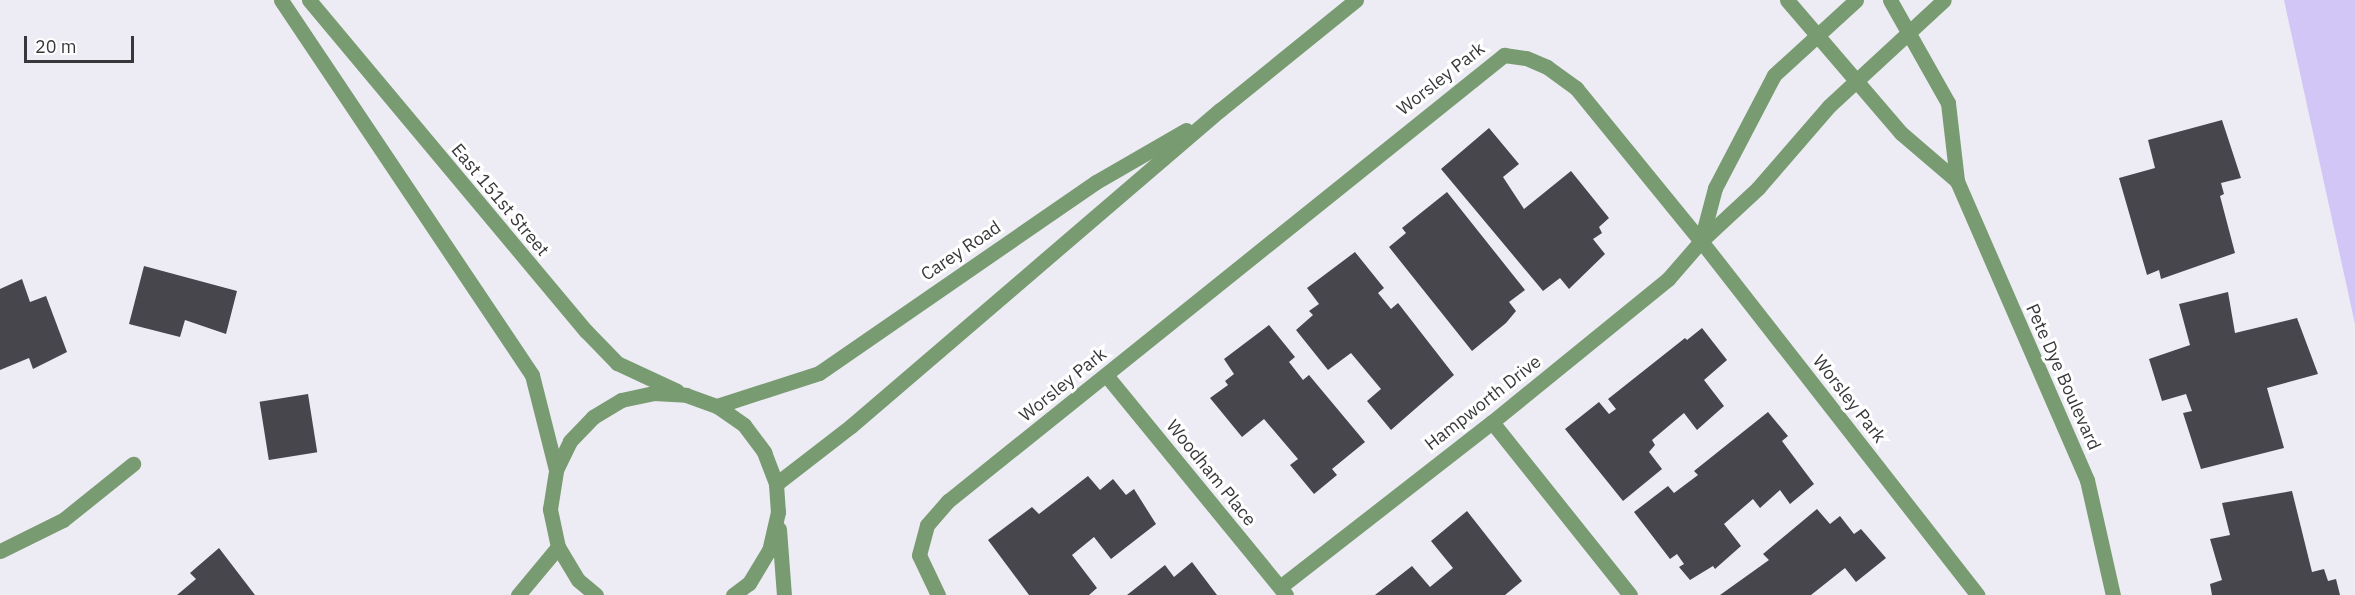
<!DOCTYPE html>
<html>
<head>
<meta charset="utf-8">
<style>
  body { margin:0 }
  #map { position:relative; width:2355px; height:595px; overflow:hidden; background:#edebf4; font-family:"IBM Plex Sans",sans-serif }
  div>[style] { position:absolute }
  .green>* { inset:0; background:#d1c6f6 }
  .building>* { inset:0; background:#48464d; transform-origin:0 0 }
  .minor>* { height:15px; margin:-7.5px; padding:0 7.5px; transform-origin:7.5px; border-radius:7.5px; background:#789b71 }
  span { translate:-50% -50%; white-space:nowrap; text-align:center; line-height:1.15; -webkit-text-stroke:6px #fff; paint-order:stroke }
  .street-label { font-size:18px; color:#38383b }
  .scale { position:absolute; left:24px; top:36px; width:110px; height:27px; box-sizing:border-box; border:3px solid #38383b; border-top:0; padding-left:8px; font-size:18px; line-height:21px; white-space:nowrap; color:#38383b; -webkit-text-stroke:4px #fff; paint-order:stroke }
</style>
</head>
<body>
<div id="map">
  <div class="green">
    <div style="clip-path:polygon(2284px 0,2355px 0,2355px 324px)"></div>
  </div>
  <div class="building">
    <div style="clip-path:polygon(2222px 120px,2241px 178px,2221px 183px,2224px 194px,2220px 196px,2235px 253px,2161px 279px,2159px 270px,2147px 275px,2119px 178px,2155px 168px,2148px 140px)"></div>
    <div style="clip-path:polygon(1489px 128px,1519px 164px,1503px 177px,1524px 209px,1571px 171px,1609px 218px,1599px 227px,1602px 233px,1593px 239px,1605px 254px,1569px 289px,1560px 278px,1543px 291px,1441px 169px)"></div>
    <div style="clip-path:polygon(1447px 192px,1525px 290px,1509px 302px,1516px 311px,1506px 323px,1472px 351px,1389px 247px,1406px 233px,1402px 228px)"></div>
    <div style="clip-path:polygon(1355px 252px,1384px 288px,1378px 293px,1391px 309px,1398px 303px,1454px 375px,1391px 430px,1367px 401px,1381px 389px,1351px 353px,1328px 370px,1296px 330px,1313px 315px,1309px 311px,1319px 304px,1307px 288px)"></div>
    <div style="clip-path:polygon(144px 266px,237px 291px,226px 334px,185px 320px,180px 337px,129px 324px)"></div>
    <div style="clip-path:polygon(22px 279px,30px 302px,46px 296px,67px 352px,33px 369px,29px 358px,0 370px,0 289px)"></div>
    <div style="clip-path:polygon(2228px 292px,2235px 333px,2297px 318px,2318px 374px,2267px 388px,2284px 448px,2201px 469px,2183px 413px,2192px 411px,2186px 394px,2162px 401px,2149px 359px,2190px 345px,2179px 304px)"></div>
    <div style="clip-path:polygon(1269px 325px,1295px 357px,1289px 362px,1303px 380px,1309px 375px,1365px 442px,1332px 469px,1337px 475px,1314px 494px,1290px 465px,1298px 459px,1264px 419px,1242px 437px,1210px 398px,1228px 385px,1225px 381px,1234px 374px,1224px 359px)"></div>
    <div style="clip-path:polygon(1702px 328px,1727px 360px,1704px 380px,1724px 406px,1697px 430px,1684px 413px,1652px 440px,1655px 445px,1649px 452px,1662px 469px,1623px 501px,1565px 429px,1599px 402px,1609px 414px,1616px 409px,1608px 399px,1685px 338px,1687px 340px)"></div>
    <div style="left:308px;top:394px;width:59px;height:49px;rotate:81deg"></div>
    <div style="clip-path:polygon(1768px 412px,1788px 436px,1782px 441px,1814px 484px,1790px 504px,1780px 490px,1760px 508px,1753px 499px,1724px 524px,1741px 546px,1715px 569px,1713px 566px,1690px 580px,1679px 567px,1684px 564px,1677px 554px,1670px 559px,1634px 512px,1668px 486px,1674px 493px,1698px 475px,1694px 471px)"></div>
    <div style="clip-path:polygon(1088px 476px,1100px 490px,1113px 479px,1126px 495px,1134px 489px,1156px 524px,1111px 559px,1094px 537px,1072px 555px,1097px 588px,1089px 595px,1029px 595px,988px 540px,1032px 507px,1039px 514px)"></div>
    <div style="clip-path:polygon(2292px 491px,2312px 572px,2324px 569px,2328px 581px,2336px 579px,2340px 595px,2212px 595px,2210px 584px,2222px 580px,2210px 539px,2230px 535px,2222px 503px)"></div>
    <div style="clip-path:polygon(1817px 509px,1830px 524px,1840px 516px,1854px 534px,1861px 529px,1886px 558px,1856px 582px,1845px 568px,1811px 595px,1720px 595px,1769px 560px,1763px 554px)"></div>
    <div style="clip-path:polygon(1467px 511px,1522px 581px,1505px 595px,1375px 595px,1412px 566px,1430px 587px,1453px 568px,1431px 541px)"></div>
    <div style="clip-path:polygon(219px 548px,255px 595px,177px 595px,196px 579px,190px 573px)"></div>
    <div style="clip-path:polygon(1192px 562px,1217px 595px,1127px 595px,1165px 565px,1174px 577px)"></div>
  </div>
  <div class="minor">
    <div style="left:281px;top:0;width:451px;rotate:56.2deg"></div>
    <div style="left:532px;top:375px;width:98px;rotate:75.8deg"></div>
    <div style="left:309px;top:0;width:432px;rotate:50.1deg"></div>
    <div style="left:586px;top:331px;width:45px;rotate:45.9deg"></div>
    <div style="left:617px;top:363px;width:66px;rotate:25deg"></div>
    <div style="left:1787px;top:0;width:175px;rotate:49.4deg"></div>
    <div style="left:1901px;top:133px;width:74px;rotate:40.6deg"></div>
    <div style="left:1890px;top:0;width:118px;rotate:60.6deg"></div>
    <div style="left:1948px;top:103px;width:79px;rotate:83.4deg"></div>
    <div style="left:1957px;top:181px;width:326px;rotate:66.5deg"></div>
    <div style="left:2087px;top:480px;width:118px;rotate:77.3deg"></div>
    <div style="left:1701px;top:241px;width:55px;rotate:-75.2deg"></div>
    <div style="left:1715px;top:188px;width:127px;rotate:-62.4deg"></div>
    <div style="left:1774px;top:75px;width:111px;rotate:-42.4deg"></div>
    <div style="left:1106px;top:375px;width:284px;rotate:50.7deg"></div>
    <div style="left:717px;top:406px;width:107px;rotate:-17.9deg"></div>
    <div style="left:819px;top:373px;width:336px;rotate:-34.6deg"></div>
    <div style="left:1096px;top:182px;width:104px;rotate:-30deg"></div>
    <div style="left:1492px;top:422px;width:221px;rotate:51.4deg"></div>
    <div style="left:776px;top:484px;width:95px;rotate:-37.7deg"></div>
    <div style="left:851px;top:426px;width:486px;rotate:-40.6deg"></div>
    <div style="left:1220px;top:110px;width:175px;rotate:-39deg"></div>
    <div style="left:779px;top:529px;width:66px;rotate:85.7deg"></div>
    <div style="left:0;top:551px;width:70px;rotate:-26.2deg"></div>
    <div style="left:63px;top:520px;width:90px;rotate:-38.7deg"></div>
    <div style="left:1280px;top:587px;width:269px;rotate:-37.9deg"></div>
    <div style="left:1492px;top:422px;width:227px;rotate:-39.1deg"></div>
    <div style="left:1668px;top:279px;width:50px;rotate:-49deg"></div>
    <div style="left:1701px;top:241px;width:78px;rotate:-42.9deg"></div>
    <div style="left:1758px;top:188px;width:108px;rotate:-49.1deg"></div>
    <div style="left:1829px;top:106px;width:156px;rotate:-42.7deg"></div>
    <div style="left:518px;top:595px;width:62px;rotate:-50.2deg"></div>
    <div style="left:596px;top:595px;width:23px;rotate:-140deg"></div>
    <div style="left:578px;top:580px;width:39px;rotate:-121deg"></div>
    <div style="left:558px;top:547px;width:39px;rotate:-102deg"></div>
    <div style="left:550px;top:509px;width:39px;rotate:-81deg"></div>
    <div style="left:556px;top:470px;width:32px;rotate:-64deg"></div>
    <div style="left:570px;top:441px;width:33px;rotate:-46deg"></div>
    <div style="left:593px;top:417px;width:33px;rotate:-31deg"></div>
    <div style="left:621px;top:400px;width:33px;rotate:-12deg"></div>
    <div style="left:653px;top:393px;width:33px;rotate:3deg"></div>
    <div style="left:686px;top:395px;width:33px;rotate:20deg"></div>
    <div style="left:717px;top:406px;width:33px;rotate:35deg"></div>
    <div style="left:744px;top:425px;width:34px;rotate:53deg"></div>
    <div style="left:764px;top:452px;width:34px;rotate:69deg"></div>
    <div style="left:776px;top:484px;width:28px;rotate:86deg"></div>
    <div style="left:778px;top:512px;width:39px;rotate:103deg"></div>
    <div style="left:769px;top:550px;width:39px;rotate:121deg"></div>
    <div style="left:749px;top:583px;width:20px;rotate:143deg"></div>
    <div style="left:938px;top:595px;width:44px;rotate:-115.4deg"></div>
    <div style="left:919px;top:555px;width:31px;rotate:-75deg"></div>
    <div style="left:927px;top:525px;width:32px;rotate:-49deg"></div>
    <div style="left:948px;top:501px;width:713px;rotate:-38.74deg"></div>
    <div style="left:1504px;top:55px;width:22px;rotate:8deg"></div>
    <div style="left:1526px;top:58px;width:23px;rotate:23deg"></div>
    <div style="left:1547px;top:67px;width:36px;rotate:36deg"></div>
    <div style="left:1576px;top:88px;width:198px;rotate:50.8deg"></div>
    <div style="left:1701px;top:241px;width:449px;rotate:52deg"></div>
  </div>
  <div class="street-label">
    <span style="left:1441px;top:79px;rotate:-38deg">Worsley Park</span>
    <span style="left:500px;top:200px;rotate:50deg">East 151st Street</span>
    <span style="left:961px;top:251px;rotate:-34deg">Carey Road</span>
    <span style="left:2063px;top:377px;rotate:66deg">Pete Dye Boulevard</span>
    <span style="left:1063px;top:385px;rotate:-39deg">Worsley Park</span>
    <span style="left:1849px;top:399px;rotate:52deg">Worsley Park</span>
    <span style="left:1483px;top:403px;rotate:-38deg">Hampworth Drive</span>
    <span style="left:1211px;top:473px;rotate:51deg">Woodham Place</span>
  </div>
  <div class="scale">20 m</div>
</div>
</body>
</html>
